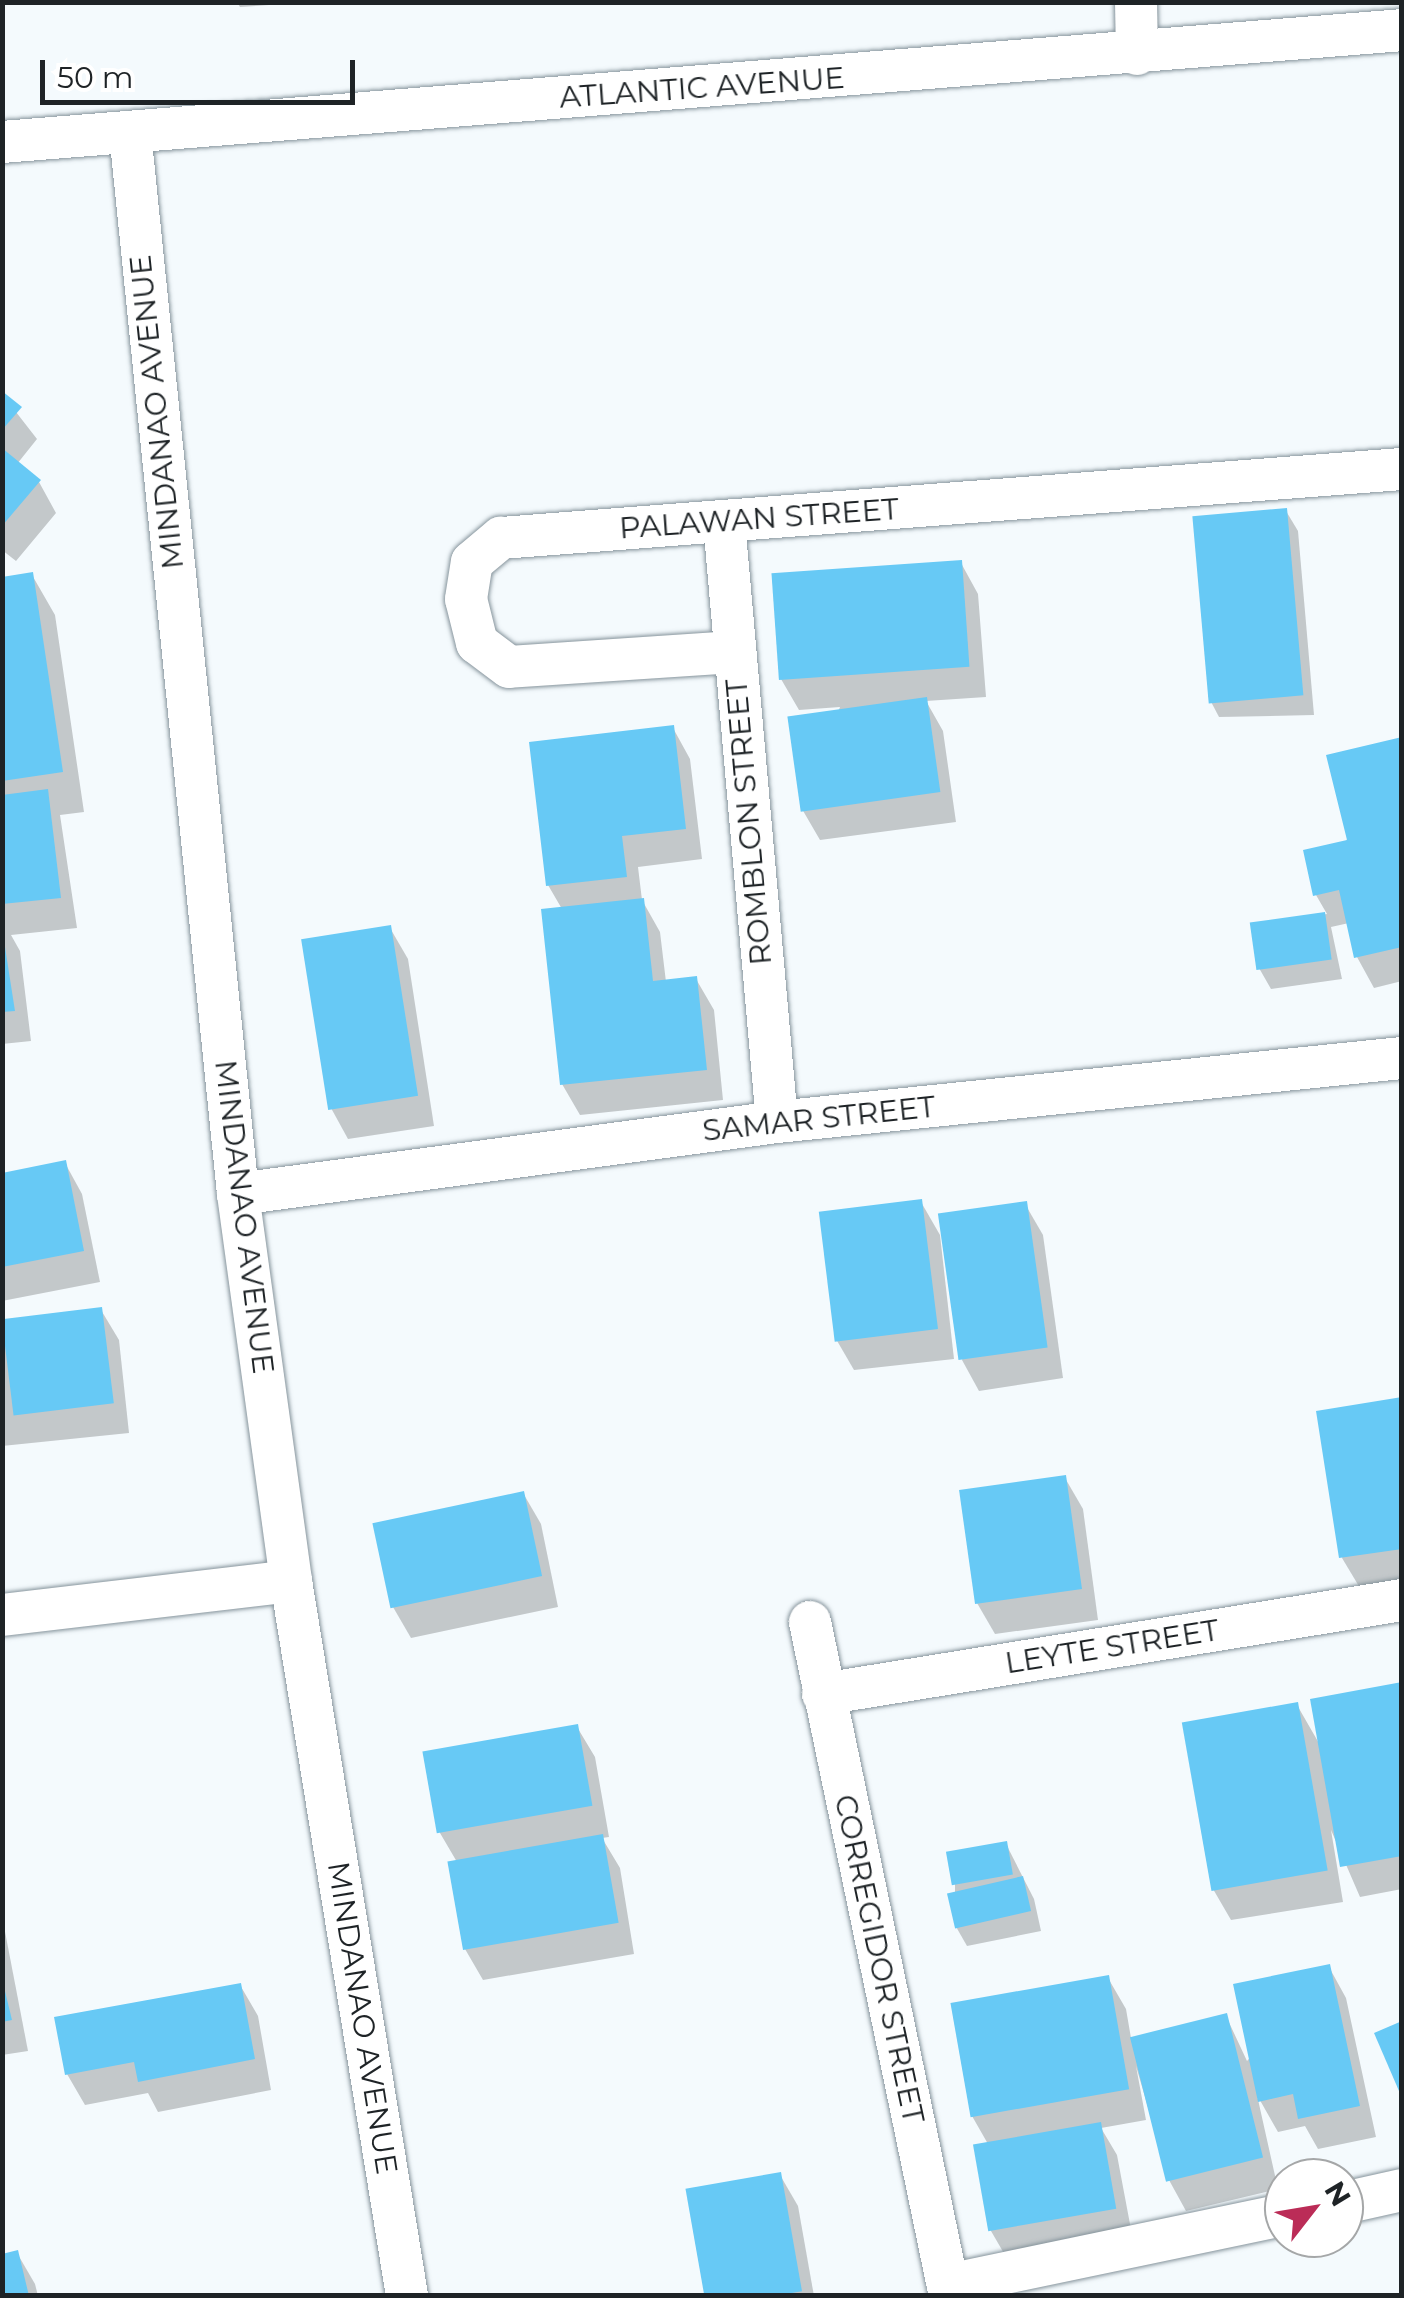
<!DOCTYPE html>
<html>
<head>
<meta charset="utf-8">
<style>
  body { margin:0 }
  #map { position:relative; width:1404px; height:2298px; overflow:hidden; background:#f4fafd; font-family:Montserrat,sans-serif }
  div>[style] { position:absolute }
  .shadow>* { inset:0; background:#0003 }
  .building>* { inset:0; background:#67c9f5; transform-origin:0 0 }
  .roads { filter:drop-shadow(0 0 2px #86949c) drop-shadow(0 0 2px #86949c) }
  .minor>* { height:42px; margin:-21px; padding:0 21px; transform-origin:21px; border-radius:21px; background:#fff }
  span { translate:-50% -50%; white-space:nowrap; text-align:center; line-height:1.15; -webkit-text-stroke:8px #fff; paint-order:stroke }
  .street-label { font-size:30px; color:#1e2326 }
  .frame { position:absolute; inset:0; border:5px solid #1e2326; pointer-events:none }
  .north { position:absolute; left:1264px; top:2158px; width:100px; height:100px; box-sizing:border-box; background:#fff; border:2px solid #a5a7a8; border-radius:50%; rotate:59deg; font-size:28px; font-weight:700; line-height:40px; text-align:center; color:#1e2326 }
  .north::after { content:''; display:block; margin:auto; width:35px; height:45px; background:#bb2c57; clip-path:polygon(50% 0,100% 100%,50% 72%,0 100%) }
  .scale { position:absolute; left:40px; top:60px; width:315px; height:45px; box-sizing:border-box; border:5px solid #1e2326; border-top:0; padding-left:12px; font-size:30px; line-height:35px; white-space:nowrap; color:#1e2326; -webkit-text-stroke:8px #fff; paint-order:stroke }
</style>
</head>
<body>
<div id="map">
  <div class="shadow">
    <div style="clip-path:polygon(237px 2px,314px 2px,240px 7px)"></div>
    <div style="clip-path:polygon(2px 394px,37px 439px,17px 464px,39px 482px,56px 513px,16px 561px,2px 550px)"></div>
    <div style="clip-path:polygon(1286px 511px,1298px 531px,1314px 715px,1219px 717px,1208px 696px)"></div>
    <div style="clip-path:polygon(961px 563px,978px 594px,986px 697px,926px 701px,943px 731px,956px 822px,820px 840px,802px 809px,840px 707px,799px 710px,781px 679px)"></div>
    <div style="clip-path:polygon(32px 575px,55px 615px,84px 812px,60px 815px,77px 928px,11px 935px,20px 951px,31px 1041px,2px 1044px,2px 579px)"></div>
    <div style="clip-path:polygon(673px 728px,690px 759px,702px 859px,638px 867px,642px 900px,660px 932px,666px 982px,696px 979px,714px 1010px,723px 1100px,580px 1115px,562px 1084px,562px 909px,548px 885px)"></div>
    <div style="clip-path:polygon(1402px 740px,1402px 981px,1374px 988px,1357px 957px,1349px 923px,1331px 927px,1342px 979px,1271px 989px,1259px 968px,1253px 924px,1327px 914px,1316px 895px)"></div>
    <div style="clip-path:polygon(390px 928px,408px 959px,434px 1126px,348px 1139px,331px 1108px)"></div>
    <div style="clip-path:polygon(65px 1163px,82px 1194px,100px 1282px,2px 1301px,2px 1176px)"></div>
    <div style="clip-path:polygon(921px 1202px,940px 1235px,954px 1359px,854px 1370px,836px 1339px)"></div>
    <div style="clip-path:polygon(1025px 1204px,1043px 1235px,1063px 1378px,979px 1391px,962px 1360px)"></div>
    <div style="clip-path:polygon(101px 1310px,119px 1340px,129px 1433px,2px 1446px,2px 1320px)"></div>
    <div style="clip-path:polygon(1402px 1400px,1402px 1582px,1360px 1588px,1342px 1558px)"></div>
    <div style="clip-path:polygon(1065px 1478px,1083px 1509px,1098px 1620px,995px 1634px,977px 1603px)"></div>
    <div style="clip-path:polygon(523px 1493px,541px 1524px,558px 1607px,411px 1638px,393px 1607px)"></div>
    <div style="clip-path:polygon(1402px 1685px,1402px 1889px,1360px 1897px,1331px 1830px,1343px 1902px,1231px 1920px,1213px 1889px,1297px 1705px,1320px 1745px)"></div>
    <div style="clip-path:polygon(577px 1727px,595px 1757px,609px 1837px,602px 1838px,620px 1868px,634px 1954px,483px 1980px,465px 1949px,457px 1862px,440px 1833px,426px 1754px)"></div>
    <div style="clip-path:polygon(1006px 1844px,1034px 1899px,1041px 1931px,967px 1946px,955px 1925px,955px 1884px)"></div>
    <div style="clip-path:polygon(2px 1916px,28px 2051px,2px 2055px)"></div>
    <div style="clip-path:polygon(1329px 1967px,1346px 1998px,1376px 2137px,1318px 2149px,1305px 2126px,1278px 2132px,1257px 2095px,1278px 2189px,1186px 2211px,1169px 2180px,1136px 2066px,1146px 2120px,1101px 2128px,1117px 2155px,1133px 2240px,1009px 2262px,991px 2231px,988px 2144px,972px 2116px,1108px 1978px,1126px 2009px,1131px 2038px,1226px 2016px,1247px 2061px)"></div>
    <div style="clip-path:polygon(240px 1985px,258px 2016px,271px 2090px,158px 2112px,148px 2093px,85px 2105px,67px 2074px)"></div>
    <div style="clip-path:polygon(780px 2175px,798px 2206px,814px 2296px,706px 2296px)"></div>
    <div style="clip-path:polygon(17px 2253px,35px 2284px,38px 2296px,2px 2296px)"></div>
  </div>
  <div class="building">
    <div style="clip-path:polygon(2px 391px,22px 407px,2px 430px)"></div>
    <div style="clip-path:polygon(2px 448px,41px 480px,2px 526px)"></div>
    <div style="left:1287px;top:508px;width:188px;height:95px;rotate:85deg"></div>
    <div style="left:962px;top:560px;width:107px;height:191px;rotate:86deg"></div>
    <div style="clip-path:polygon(33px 572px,63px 772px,2px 781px,2px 577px)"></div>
    <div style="left:927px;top:697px;width:96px;height:141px;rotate:82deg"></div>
    <div style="clip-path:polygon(674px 725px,686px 829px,622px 836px,627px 877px,546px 886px,529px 742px)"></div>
    <div style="clip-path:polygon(1402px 737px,1402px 947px,1354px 958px,1339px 890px,1313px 896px,1303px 850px,1347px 840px,1326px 755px)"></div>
    <div style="clip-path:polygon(48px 789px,61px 898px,2px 904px,2px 795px)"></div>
    <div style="clip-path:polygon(644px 898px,653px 981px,697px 976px,707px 1070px,560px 1085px,541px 909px)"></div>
    <div style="left:1325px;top:912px;width:48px;height:76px;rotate:82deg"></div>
    <div style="left:391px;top:925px;width:173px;height:91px;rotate:81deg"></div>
    <div style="clip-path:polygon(2px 928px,15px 1011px,2px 1012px)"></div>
    <div style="clip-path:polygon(66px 1160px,84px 1251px,2px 1267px,2px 1173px)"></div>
    <div style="left:922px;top:1199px;width:131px;height:104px;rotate:83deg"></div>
    <div style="left:1027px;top:1201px;width:148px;height:90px;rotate:82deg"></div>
    <div style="left:102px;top:1307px;width:97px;height:101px;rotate:83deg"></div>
    <div style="clip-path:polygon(1402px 1397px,1402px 1549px,1339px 1558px,1316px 1411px)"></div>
    <div style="left:1066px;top:1475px;width:115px;height:108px;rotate:82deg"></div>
    <div style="left:524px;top:1491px;width:87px;height:155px;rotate:78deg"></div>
    <div style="clip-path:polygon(1402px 1682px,1402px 1856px,1340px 1867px,1310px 1699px)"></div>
    <div style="left:1298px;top:1702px;width:171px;height:118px;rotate:80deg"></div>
    <div style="left:578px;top:1724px;width:83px;height:158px;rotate:80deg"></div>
    <div style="left:603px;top:1834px;width:90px;height:158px;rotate:80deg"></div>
    <div style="left:1007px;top:1841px;width:34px;height:62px;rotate:80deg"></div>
    <div style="left:1023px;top:1876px;width:36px;height:78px;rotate:77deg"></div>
    <div style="clip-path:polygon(1330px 1964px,1360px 2106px,1298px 2119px,1293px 2094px,1258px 2102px,1233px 1984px)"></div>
    <div style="left:1109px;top:1975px;width:116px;height:161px;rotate:80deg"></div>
    <div style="clip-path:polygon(2px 1979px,12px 2020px,2px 2022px)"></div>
    <div style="clip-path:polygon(241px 1983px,255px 2059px,138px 2082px,134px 2062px,65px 2075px,54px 2017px)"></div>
    <div style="left:1227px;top:2013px;width:149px;height:100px;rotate:76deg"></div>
    <div style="clip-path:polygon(1402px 2021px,1402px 2089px,1399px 2091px,1374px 2033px)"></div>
    <div style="left:1101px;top:2122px;width:88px;height:130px;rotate:80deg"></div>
    <div style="left:781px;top:2172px;width:121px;height:97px;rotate:80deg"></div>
    <div style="clip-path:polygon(18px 2250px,29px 2296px,2px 2296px,2px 2254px)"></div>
  </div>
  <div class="roads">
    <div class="minor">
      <div style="left:1136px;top:2px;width:52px;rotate:88.9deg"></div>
      <div style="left:130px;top:132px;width:1067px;rotate:84.19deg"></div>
      <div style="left:238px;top:1194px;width:391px;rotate:82.2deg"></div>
      <div style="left:291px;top:1581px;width:724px;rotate:80.78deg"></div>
      <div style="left:2px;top:142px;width:1404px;rotate:-4.57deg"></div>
      <div style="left:724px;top:522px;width:602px;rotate:84.95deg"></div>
      <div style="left:734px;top:652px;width:225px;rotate:176.2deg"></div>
      <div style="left:509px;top:667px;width:40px;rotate:-143deg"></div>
      <div style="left:477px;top:643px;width:45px;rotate:-104deg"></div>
      <div style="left:466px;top:599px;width:37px;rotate:-81deg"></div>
      <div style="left:472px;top:562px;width:38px;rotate:-40deg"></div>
      <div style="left:501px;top:538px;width:904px;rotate:-4.38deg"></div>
      <div style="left:238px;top:1194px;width:544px;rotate:-7.61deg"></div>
      <div style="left:777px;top:1122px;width:628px;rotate:-5.85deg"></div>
      <div style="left:2px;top:1615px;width:291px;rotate:-6.7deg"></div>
      <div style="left:810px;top:1622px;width:688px;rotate:78.27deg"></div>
      <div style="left:823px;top:1694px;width:587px;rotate:-9.22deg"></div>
      <div style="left:1344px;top:2203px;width:59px;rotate:-12.6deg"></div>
      <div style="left:948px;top:2285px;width:343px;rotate:-11.8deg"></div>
    </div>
  </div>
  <div class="street-label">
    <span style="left:702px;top:88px;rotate:-4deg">ATLANTIC AVENUE</span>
    <span style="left:157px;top:412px;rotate:-96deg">MINDANAO AVENUE</span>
    <span style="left:759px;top:519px;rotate:-4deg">PALAWAN STREET</span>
    <span style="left:749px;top:822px;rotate:-95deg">ROMBLON STREET</span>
    <span style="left:819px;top:1119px;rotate:-6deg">SAMAR STREET</span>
    <span style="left:244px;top:1217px;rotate:83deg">MINDANAO AVENUE</span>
    <span style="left:1112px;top:1647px;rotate:-9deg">LEYTE STREET</span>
    <span style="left:879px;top:1959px;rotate:78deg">CORREGIDOR STREET</span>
    <span style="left:362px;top:2018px;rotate:81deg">MINDANAO AVENUE</span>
  </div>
  <div class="frame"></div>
  <div class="north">N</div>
  <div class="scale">50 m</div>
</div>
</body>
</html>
